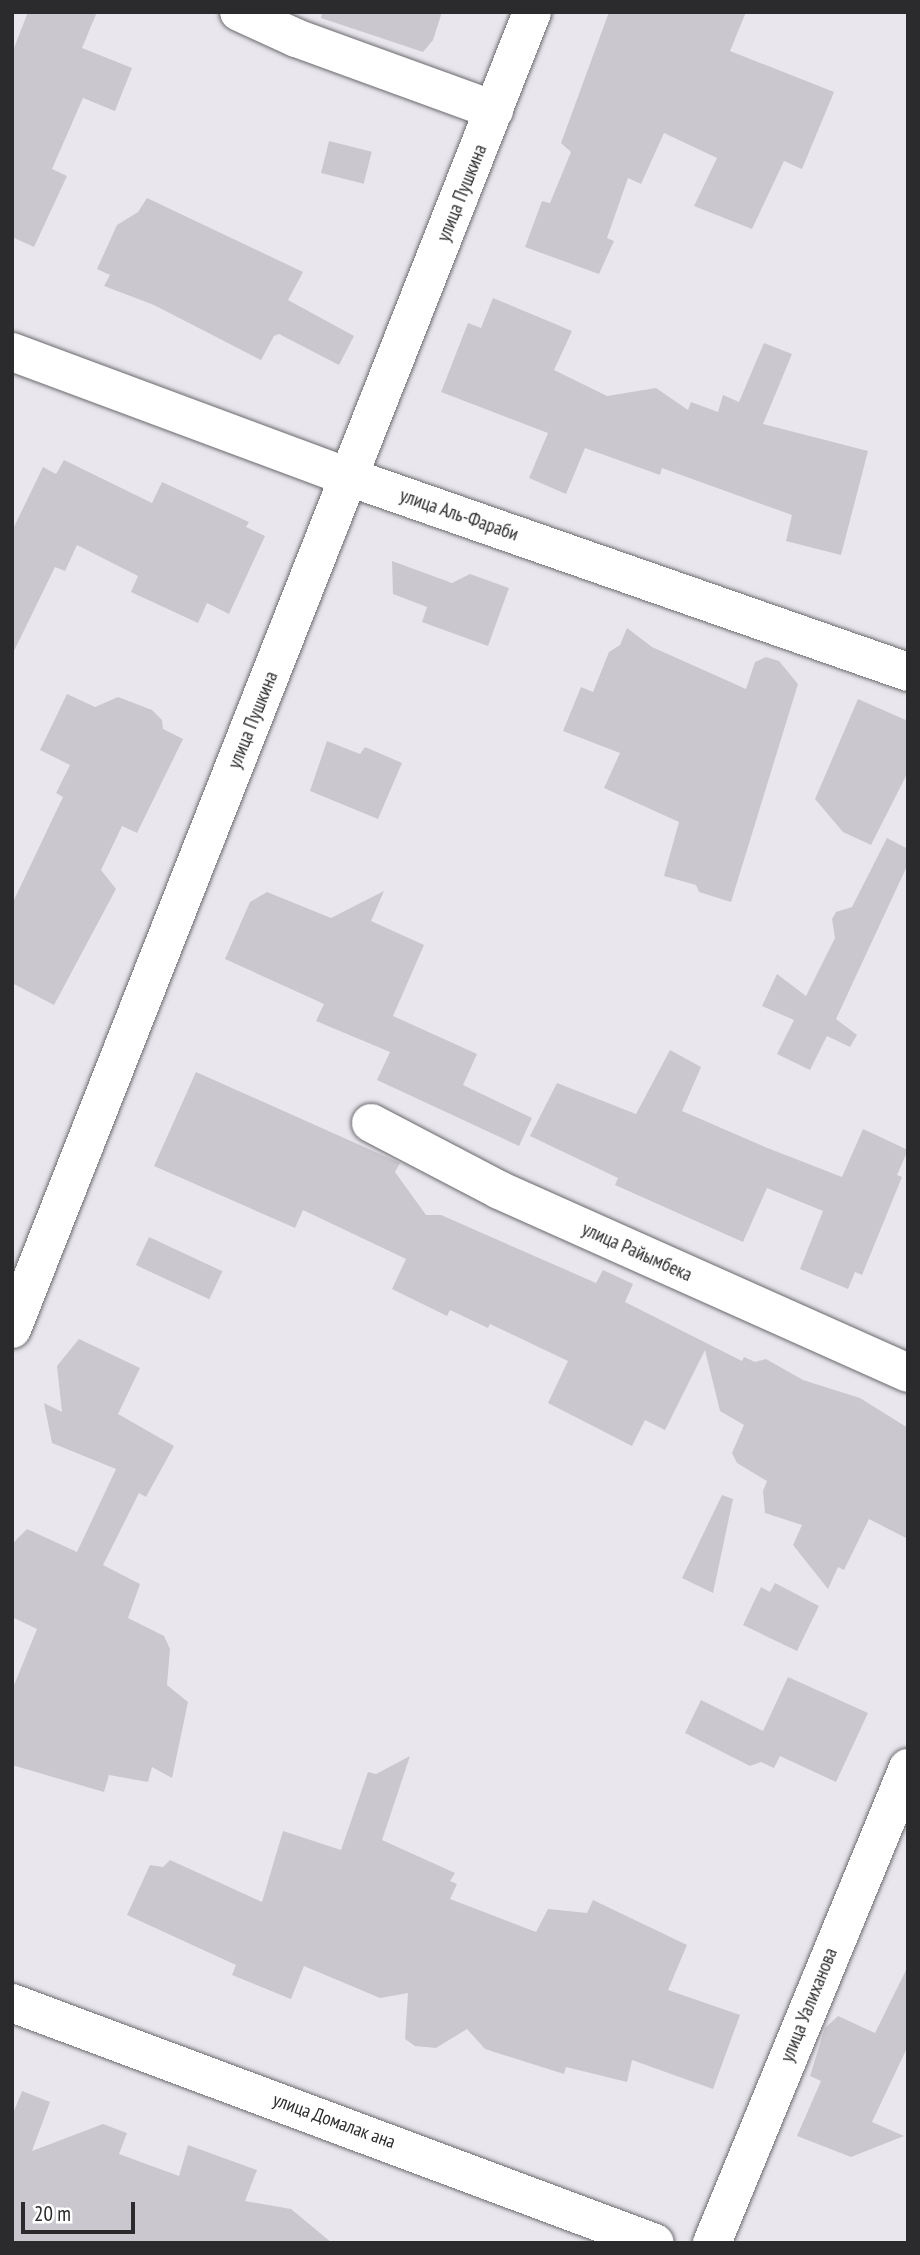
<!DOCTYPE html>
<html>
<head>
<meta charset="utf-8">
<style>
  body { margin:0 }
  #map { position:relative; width:920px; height:2255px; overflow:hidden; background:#e9e7ed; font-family:"PT Sans Narrow",sans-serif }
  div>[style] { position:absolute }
  .building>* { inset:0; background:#cac8ce; transform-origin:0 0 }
  .roads { filter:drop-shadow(0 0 2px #6a696e) drop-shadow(0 0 2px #6a696e) }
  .minor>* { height:38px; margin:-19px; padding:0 19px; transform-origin:19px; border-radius:19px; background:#fff }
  span { translate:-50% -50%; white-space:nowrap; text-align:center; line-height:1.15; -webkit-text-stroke:5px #fff; paint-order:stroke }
  .street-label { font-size:19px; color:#2b2b2d }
  .frame { position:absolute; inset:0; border:14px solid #2b2b2d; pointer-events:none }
  .scale { position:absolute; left:21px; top:2202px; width:114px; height:32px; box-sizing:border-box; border:4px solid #2b2b2d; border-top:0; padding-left:9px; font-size:21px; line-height:24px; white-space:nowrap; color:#2b2b2d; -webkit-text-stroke:5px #fff; paint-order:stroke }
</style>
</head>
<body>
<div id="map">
  <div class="building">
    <div style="clip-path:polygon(28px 12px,97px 12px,82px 48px,132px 68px,115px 111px,83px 98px,52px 169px,67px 176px,34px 247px,12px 237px,12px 53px)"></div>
    <div style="clip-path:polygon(322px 12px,442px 12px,433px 40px,423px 52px,321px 18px)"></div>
    <div style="clip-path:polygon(609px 12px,746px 12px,730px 51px,834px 92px,802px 169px,784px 161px,752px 229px,694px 206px,717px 158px,664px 133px,641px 184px,628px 178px,607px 238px,614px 241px,599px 274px,525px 247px,542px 201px,550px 203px,571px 152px,561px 143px)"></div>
    <div style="left:329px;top:141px;width:44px;height:33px;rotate:14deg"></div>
    <div style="clip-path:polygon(147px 198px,303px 272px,288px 300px,354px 336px,339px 365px,279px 334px,274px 336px,261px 360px,154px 305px,104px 286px,110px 275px,97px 269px,117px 225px,138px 212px)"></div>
    <div style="clip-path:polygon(493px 298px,572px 331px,554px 370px,607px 396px,656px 388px,688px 410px,691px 402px,718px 412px,723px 395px,739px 402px,764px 343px,792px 354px,763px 424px,868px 451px,841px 555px,786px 541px,792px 515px,662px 468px,660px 475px,585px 448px,566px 494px,529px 478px,548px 433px,441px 392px,468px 323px,481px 328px)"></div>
    <div style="clip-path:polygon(64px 460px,152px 503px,162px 482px,249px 522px,246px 527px,265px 536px,229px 614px,207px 603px,198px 623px,131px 592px,138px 576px,77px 545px,65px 571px,55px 567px,12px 655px,12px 531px,43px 467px,56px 474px)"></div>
    <div style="clip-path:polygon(392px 561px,452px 583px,470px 574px,509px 588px,488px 646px,422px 622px,427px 607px,393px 594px)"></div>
    <div style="clip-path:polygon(627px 628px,652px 647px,746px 689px,755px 662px,766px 657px,779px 661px,798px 684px,731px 902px,699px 892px,696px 885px,664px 876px,679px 822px,604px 788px,620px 753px,563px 731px,581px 687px,593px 692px,609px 652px,620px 645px)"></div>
    <div style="clip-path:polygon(67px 694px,95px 707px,118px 697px,152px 710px,162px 720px,163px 729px,183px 739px,137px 833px,122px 826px,101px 870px,116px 889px,54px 1005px,12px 983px,12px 904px,63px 797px,56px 793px,70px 765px,40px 750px)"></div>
    <div style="clip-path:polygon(858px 699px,908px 721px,908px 772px,871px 845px,843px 832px,815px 799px)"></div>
    <div style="clip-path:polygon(327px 741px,360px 754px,365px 747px,402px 763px,378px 819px,310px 791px)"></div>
    <div style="clip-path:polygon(887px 838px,908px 849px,908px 864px,836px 1019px,857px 1035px,850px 1047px,827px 1036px,810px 1070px,777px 1054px,794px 1020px,762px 1006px,777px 974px,806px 996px,835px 938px,832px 919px,836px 912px,852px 907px)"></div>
    <div style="clip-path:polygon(384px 891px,371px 921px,424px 945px,393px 1016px,477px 1054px,463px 1085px,532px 1118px,519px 1146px,377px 1080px,390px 1052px,316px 1021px,324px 1004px,225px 959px,250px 902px,267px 892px,331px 918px)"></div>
    <div style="clip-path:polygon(670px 1050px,701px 1067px,682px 1111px,765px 1147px,842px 1177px,863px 1129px,908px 1150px,897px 1175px,902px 1177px,862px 1275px,855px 1272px,848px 1289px,800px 1269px,823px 1211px,767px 1188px,743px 1242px,615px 1185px,618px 1178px,530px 1136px,557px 1083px,636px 1114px)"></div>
    <div style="clip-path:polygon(196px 1072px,400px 1163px,395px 1172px,426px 1215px,441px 1215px,596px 1283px,603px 1270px,633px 1284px,625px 1302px,742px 1361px,744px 1357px,755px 1362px,766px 1359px,803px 1380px,860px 1398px,908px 1428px,908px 1539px,869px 1519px,844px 1570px,838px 1567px,828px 1589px,793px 1545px,802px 1525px,765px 1513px,763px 1491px,767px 1481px,737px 1463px,732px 1453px,744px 1425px,720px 1411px,705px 1350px,665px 1430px,645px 1420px,632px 1446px,548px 1403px,568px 1361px,490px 1324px,488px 1328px,450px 1310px,447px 1316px,392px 1289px,406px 1259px,303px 1210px,295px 1228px,154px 1166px)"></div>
    <div style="left:149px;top:1237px;width:81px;height:31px;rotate:25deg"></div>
    <div style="clip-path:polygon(79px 1339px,140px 1368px,118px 1414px,174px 1446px,146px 1497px,139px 1493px,103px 1565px,140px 1584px,128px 1618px,164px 1636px,170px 1649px,167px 1685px,188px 1702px,172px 1778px,152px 1767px,148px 1782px,109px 1775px,104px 1792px,12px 1765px,12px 1690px,37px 1629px,12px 1617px,12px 1544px,27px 1529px,77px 1552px,116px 1469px,52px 1443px,44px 1403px,62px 1412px,57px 1366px)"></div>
    <div style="clip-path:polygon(722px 1495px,733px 1499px,713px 1593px,682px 1578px)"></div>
    <div style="clip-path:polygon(775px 1583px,819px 1606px,797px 1651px,743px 1625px,761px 1587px,770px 1592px)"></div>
    <div style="clip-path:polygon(788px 1677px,868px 1713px,836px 1782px,780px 1756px,774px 1768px,761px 1762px,750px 1766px,685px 1733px,701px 1700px,763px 1731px)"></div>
    <div style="clip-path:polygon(410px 1756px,382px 1840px,455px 1873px,450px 1881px,457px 1884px,450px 1899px,536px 1932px,548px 1909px,587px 1913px,593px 1900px,687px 1945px,668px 1990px,740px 2015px,713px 2089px,632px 2060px,627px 2082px,566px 2067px,564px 2074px,485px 2049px,467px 2029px,436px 2048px,415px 2046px,405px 2039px,408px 1993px,380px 1998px,304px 1966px,291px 1999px,232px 1975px,236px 1965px,127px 1915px,150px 1865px,163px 1867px,170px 1860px,262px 1902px,283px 1831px,341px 1850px,368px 1772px,376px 1774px)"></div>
    <div style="clip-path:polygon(908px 1966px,908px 2046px,872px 2122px,904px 2136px,851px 2157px,797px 2136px,821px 2081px,810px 2076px,825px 2028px,838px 2016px,875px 2033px)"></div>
    <div style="clip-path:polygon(22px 2091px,50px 2102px,32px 2151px,103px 2124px,127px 2133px,119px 2154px,179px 2176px,188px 2145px,257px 2170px,245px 2201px,291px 2209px,332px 2243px,12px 2243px,12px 2116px)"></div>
  </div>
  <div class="roads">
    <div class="minor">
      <div style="left:239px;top:12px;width:63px;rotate:24.5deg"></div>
      <div style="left:296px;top:38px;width:211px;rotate:20deg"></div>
      <div style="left:12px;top:352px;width:359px;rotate:20.4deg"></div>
      <div style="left:349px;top:477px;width:592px;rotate:19.23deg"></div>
      <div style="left:371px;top:1123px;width:144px;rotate:27.6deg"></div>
      <div style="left:499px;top:1190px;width:448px;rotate:24.1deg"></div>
      <div style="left:12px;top:1329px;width:1416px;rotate:-68.45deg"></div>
      <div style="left:12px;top:2003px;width:686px;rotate:20.47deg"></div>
      <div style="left:712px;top:2243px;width:514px;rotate:-67.58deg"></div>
    </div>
  </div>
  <div class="street-label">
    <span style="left:462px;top:193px;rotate:-68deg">улица Пушкина</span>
    <span style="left:459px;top:515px;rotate:19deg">улица Аль-Фараби</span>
    <span style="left:253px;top:720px;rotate:-68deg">улица Пушкина</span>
    <span style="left:637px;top:1252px;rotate:24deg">улица Райымбека</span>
    <span style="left:809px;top:2005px;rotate:-68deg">улица Уалиханова</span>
    <span style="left:334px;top:2121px;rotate:20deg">улица Домалак ана</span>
  </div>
  <div class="frame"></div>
  <div class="scale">20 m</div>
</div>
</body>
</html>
